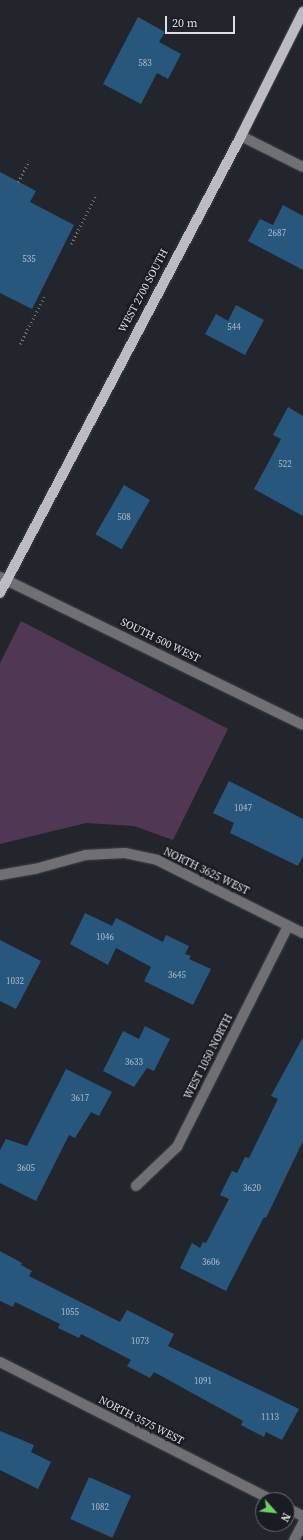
<!DOCTYPE html>
<html>
<head>
<meta charset="utf-8">
<style>
  body { margin:0 }
  #map { position:relative; width:303px; height:1540px; overflow:hidden; background:#23252c; font-family:"Source Serif 4",serif }
  div>[style] { position:absolute }
  .green>* { inset:0; background:#503753 }
  .building>* { inset:0; background:#28577d; transform-origin:0 0 }
  .path>* { height:2.5px; margin-top:-1.25px; transform-origin:0; background:repeating-linear-gradient(90deg,#707278 0 1px,transparent 0 4px) }
  .roads { filter:drop-shadow(0 0 1px #414349) drop-shadow(0 0 1px #414349) }
  .minor>* { height:10px; margin:-5px; padding:0 5px; transform-origin:5px; border-radius:5px; background:#706f73 }
  .major>* { height:10px; margin:-5px; padding:0 5px; transform-origin:5px; border-radius:5px; background:#bcbac2 }
  span { translate:-50% -50%; white-space:nowrap; text-align:center; line-height:1.15; -webkit-text-stroke:4px #1a1c23; paint-order:stroke }
  .number-label { font-size:9px; color:#b0bdca }
  .number-label span { -webkit-text-stroke-width:0 }
  .street-label { font-size:11px; color:#dddfe3 }
  .north { position:absolute; left:255px; top:1492px; width:40px; height:40px; box-sizing:border-box; background:#1a1c23; border:1px solid #686a70; border-radius:50%; rotate:117deg; font-size:11px; font-weight:700; line-height:16px; text-align:center; color:#dddfe3 }
  .north::after { content:''; display:block; margin:auto; width:14px; height:18px; background:#6ed360; clip-path:polygon(50% 0,100% 100%,50% 72%,0 100%) }
  .scale { position:absolute; left:165px; top:16px; width:70px; height:18px; box-sizing:border-box; border:2px solid #dddfe3; border-top:0; padding-left:5px; font-size:12px; line-height:14px; white-space:nowrap; color:#dddfe3; -webkit-text-stroke:3px #1a1c23; paint-order:stroke }
</style>
</head>
<body>
<div id="map">
  <div class="green">
    <div style="clip-path:polygon(21px 621px,228px 729px,173px 840px,134px 826px,86px 823px,0 844px,0 663px)"></div>
  </div>
  <div class="building">
    <div style="clip-path:polygon(138px 17px,165px 32px,159px 42px,181px 54px,168px 79px,157px 73px,141px 104px,103px 84px)"></div>
    <div style="clip-path:polygon(0 172px,36px 191px,30px 202px,74px 225px,32px 309px,0 293px)"></div>
    <div style="clip-path:polygon(283px 205px,303px 216px,303px 270px,248px 241px,260px 219px,273px 225px)"></div>
    <div style="clip-path:polygon(236px 305px,264px 320px,245px 355px,205px 334px,216px 314px,228px 321px)"></div>
    <div style="clip-path:polygon(288px 407px,303px 416px,303px 516px,254px 489px,281px 439px,273px 435px)"></div>
    <div style="left:124px;top:485px;width:30px;height:57px;rotate:30deg"></div>
    <div style="clip-path:polygon(229px 781px,303px 819px,303px 856px,298px 866px,230px 833px,234px 823px,213px 813px)"></div>
    <div style="clip-path:polygon(85px 913px,112px 926px,116px 918px,163px 942px,166px 935px,189px 946px,185px 954px,191px 956px,189px 959px,211px 969px,193px 1005px,144px 981px,151px 967px,116px 948px,108px 965px,70px 944px)"></div>
    <div style="clip-path:polygon(0 940px,41px 961px,16px 1009px,0 1001px)"></div>
    <div style="clip-path:polygon(145px 1026px,170px 1039px,154px 1071px,147px 1068px,134px 1087px,103px 1071px,123px 1031px,139px 1039px)"></div>
    <div style="clip-path:polygon(303px 1037px,303px 1141px,266px 1218px,264px 1217px,226px 1291px,180px 1268px,192px 1243px,200px 1248px,203px 1242px,206px 1243px,229px 1199px,220px 1195px,232px 1171px,237px 1173px,245px 1157px,249px 1158px,278px 1099px,271px 1096px)"></div>
    <div style="clip-path:polygon(66px 1069px,112px 1092px,99px 1116px,91px 1112px,75px 1138px,69px 1135px,36px 1201px,0 1183px,0 1150px,6px 1139px,27px 1146px)"></div>
    <div style="clip-path:polygon(0 1251px,22px 1263px,21px 1265px,32px 1271px,29px 1276px,120px 1322px,127px 1310px,174px 1334px,168px 1346px,299px 1409px,282px 1440px,266px 1432px,264px 1437px,241px 1425px,243px 1421px,154px 1372px,150px 1378px,127px 1366px,131px 1360px,81px 1334px,79px 1338px,58px 1328px,60px 1324px,15px 1302px,13px 1307px,0 1301px)"></div>
    <div style="clip-path:polygon(0 1431px,34px 1445px,31px 1452px,51px 1462px,38px 1489px,0 1470px)"></div>
    <div style="left:89px;top:1477px;width:46px;height:46px;rotate:24deg"></div>
  </div>
  <div class="path">
    <div style="left:18px;top:182px;width:24px;rotate:-62deg"></div>
    <div style="left:71px;top:244px;width:55px;rotate:-63deg"></div>
    <div style="left:20px;top:344px;width:55px;rotate:-63deg"></div>
  </div>
  <div class="roads">
    <div class="minor">
      <div style="left:241px;top:136px;width:69px;rotate:26.6deg"></div>
      <div style="left:0;top:577px;width:337px;rotate:26deg"></div>
      <div style="left:0;top:875px;width:36px;rotate:-10deg"></div>
      <div style="left:35px;top:869px;width:53px;rotate:-15.4deg"></div>
      <div style="left:86px;top:855px;width:39px;rotate:-3deg"></div>
      <div style="left:125px;top:853px;width:33px;rotate:12deg"></div>
      <div style="left:157px;top:860px;width:163px;rotate:26.6deg"></div>
      <div style="left:136px;top:1186px;width:57px;rotate:-43.6deg"></div>
      <div style="left:177px;top:1147px;width:247px;rotate:-63.3deg"></div>
      <div style="left:0;top:1362px;width:305px;rotate:26.9deg"></div>
      <div style="left:287px;top:1508px;width:18px;rotate:27deg"></div>
      <div style="left:294px;top:1540px;width:19px;rotate:-62deg"></div>
    </div>
    <div class="major">
      <div style="left:0;top:593px;width:517px;rotate:-62.19deg"></div>
      <div style="left:241px;top:136px;width:139px;rotate:-63.4deg"></div>
    </div>
  </div>
  <div class="number-label">
    <span style="left:145px;top:63px">583</span>
    <span style="left:277px;top:233px">2687</span>
    <span style="left:29px;top:259px">535</span>
    <span style="left:234px;top:327px">544</span>
    <span style="left:285px;top:464px">522</span>
    <span style="left:124px;top:517px">508</span>
    <span style="left:243px;top:808px">1047</span>
    <span style="left:105px;top:937px">1046</span>
    <span style="left:177px;top:975px">3645</span>
    <span style="left:15px;top:981px">1032</span>
    <span style="left:134px;top:1062px">3633</span>
    <span style="left:80px;top:1098px">3617</span>
    <span style="left:26px;top:1168px">3605</span>
    <span style="left:252px;top:1188px">3620</span>
    <span style="left:211px;top:1262px">3606</span>
    <span style="left:70px;top:1312px">1055</span>
    <span style="left:140px;top:1341px">1073</span>
    <span style="left:203px;top:1381px">1091</span>
    <span style="left:270px;top:1417px">1113</span>
    <span style="left:100px;top:1507px">1082</span>
  </div>
  <div class="street-label">
    <span style="left:144px;top:291px;rotate:-62deg">WEST 2700 SOUTH</span>
    <span style="left:160px;top:641px;rotate:26deg">SOUTH 500 WEST</span>
    <span style="left:206px;top:872px;rotate:26deg">NORTH 3625 WEST</span>
    <span style="left:209px;top:1057px;rotate:-63deg">WEST 1050 NORTH</span>
    <span style="left:141px;top:1421px;rotate:27deg">NORTH 3575 WEST</span>
  </div>
  <div class="north">N</div>
  <div class="scale">20 m</div>
</div>
</body>
</html>
